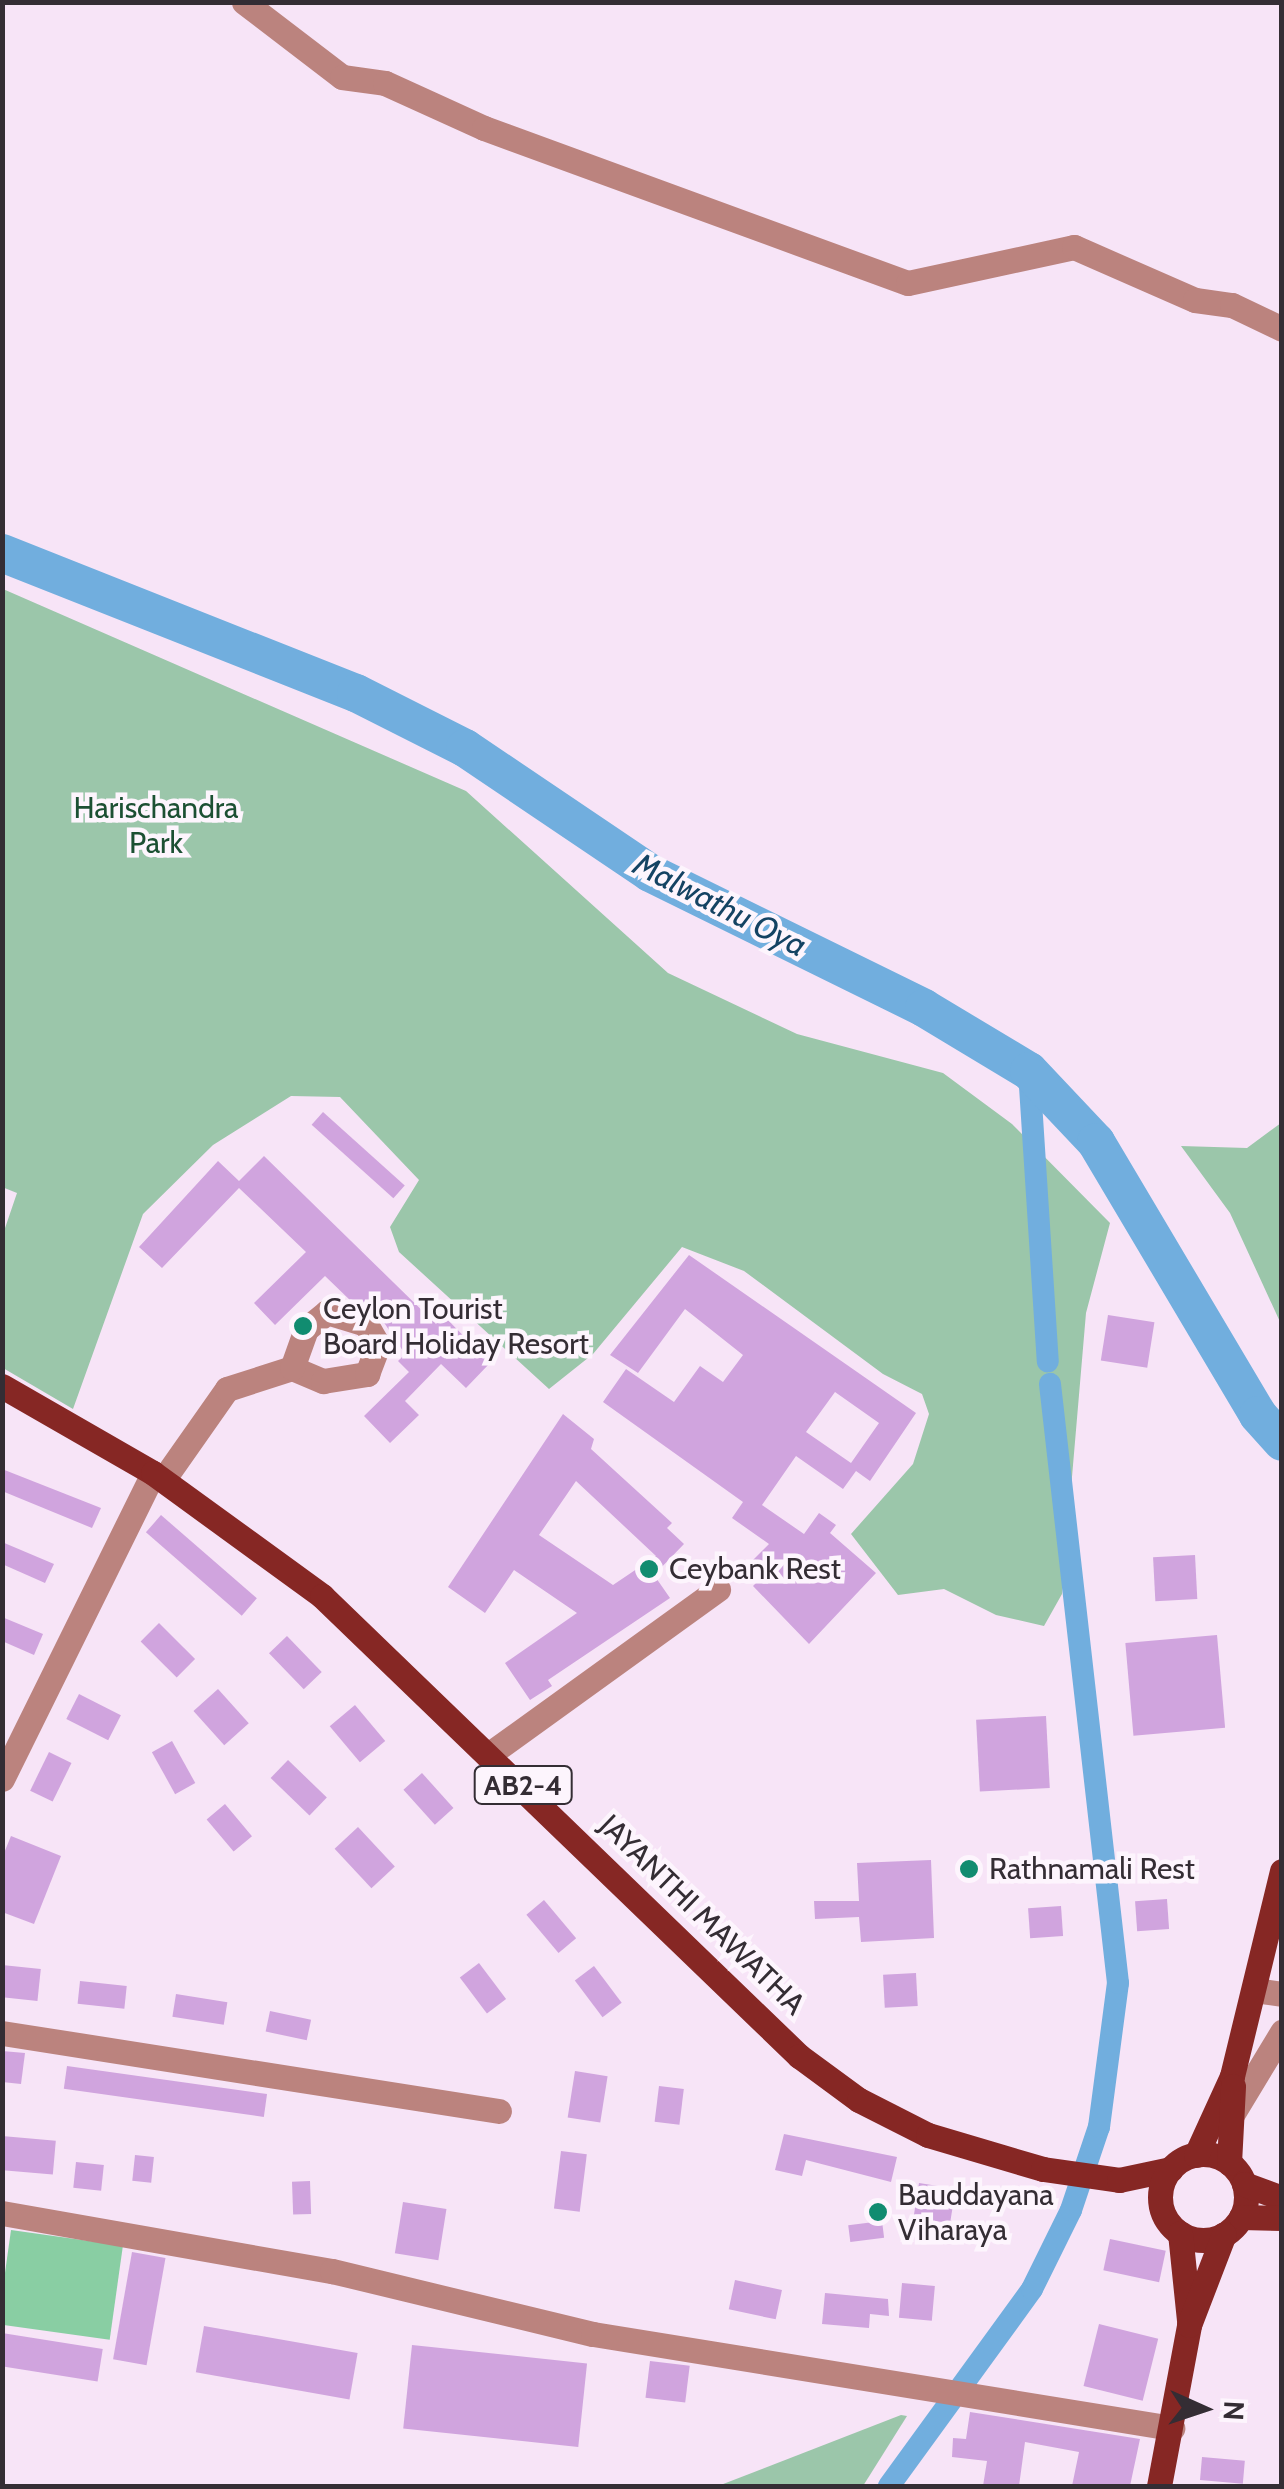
<!DOCTYPE html>
<html>
<head>
<meta charset="utf-8">
<style>
  body { margin:0 }
  #map { position:relative; width:1284px; height:2489px; overflow:hidden; background:#f7e4f7; font-family:Cabin,sans-serif }
  div>[style] { position:absolute }
  .green>* { inset:0; background:#9bc6aa }
  .forest>* { inset:0; background:#89cea3; transform-origin:0 0 }
  .canal>* { height:22px; margin:-11px; padding:0 11px; transform-origin:11px; border-radius:11px; background:#71aede }
  .river>* { height:38px; margin:-19px; padding:0 19px; transform-origin:19px; border-radius:19px; background:#71aede }
  .building>* { inset:0; background:#d0a4de; transform-origin:0 0 }
  .minor>* { height:25px; margin:-12.5px; padding:0 12.5px; transform-origin:12.5px; border-radius:12.5px; background:#bb837e }
  .major>* { height:25px; margin:-12.5px; padding:0 12.5px; transform-origin:12.5px; border-radius:12.5px; background:#862724 }
  .major>.ring { margin:-12.5px; padding:0; box-sizing:content-box; background:none; border:25px solid #862724; border-radius:50% }
  .dots>* { width:28px; height:28px; translate:-50% -50%; box-sizing:border-box; border:5px solid #fdf5fd; border-radius:50% }
  span { translate:-50% -50%; white-space:nowrap; text-align:center; line-height:1.15; -webkit-text-stroke:9px #fdf5fd; paint-order:stroke }
  .shield-label span { padding:2px 8px; background:#fdf5fd; border:2px solid; border-radius:8px; -webkit-text-stroke-width:0 }
  .shield-label { font-size:28px; color:#342d34; font-weight:700 }
  .park-label { font-size:30px; color:#1c5033 }
  .poi-label { font-size:30px; color:#342d34 }
  .left { translate:0 -50%; text-align:left }
  .street-label { font-size:30px; color:#342d34 }
  .water-label { font-size:32px; color:#144363; font-style:italic }
  .frame { position:absolute; inset:0; border:5px solid #342d34; pointer-events:none }
  .north { position:absolute; left:1154px; top:2359px; width:100px; height:100px; -webkit-text-stroke:8px #fdf5fd; paint-order:stroke; rotate:93deg; font-size:28px; font-weight:700; line-height:40px; text-align:center; color:#342d34 }
  .north::after { content:''; display:block; margin:auto; width:35px; height:45px; background:#342d34; clip-path:polygon(50% 0,100% 100%,50% 72%,0 100%) }
</style>
</head>
<body>
<div id="map">
  <div class="green">
    <div style="clip-path:polygon(3px 589px,466px 791px,668px 973px,797px 1034px,943px 1073px,1012px 1124px,1110px 1223px,1086px 1313px,1062px 1594px,1044px 1626px,996px 1615px,944px 1589px,898px 1595px,851px 1534px,913px 1464px,929px 1414px,922px 1394px,883px 1374px,744px 1271px,682px 1247px,593px 1354px,549px 1389px,399px 1252px,390px 1227px,419px 1180px,340px 1097px,291px 1096px,213px 1145px,143px 1214px,73px 1409px,3px 1368px,3px 1234px,17px 1193px,2px 1187px)"></div>
    <div style="clip-path:polygon(1281px 1123px,1281px 1324px,1230px 1213px,1181px 1146px,1247px 1148px)"></div>
    <div style="clip-path:polygon(901px 2415px,907px 2416px,863px 2486px,718px 2486px)"></div>
  </div>
  <div class="forest">
    <div style="left:11px;top:2230px;width:113px;height:95px;rotate:8deg"></div>
  </div>
  <div class="canal">
    <div style="left:1029px;top:1071px;width:291px;rotate:86.3deg"></div>
    <div style="left:889px;top:2486px;width:243px;rotate:-54deg"></div>
    <div style="left:1032px;top:2289px;width:88px;rotate:-63.7deg"></div>
    <div style="left:1071px;top:2210px;width:88px;rotate:-71.4deg"></div>
    <div style="left:1099px;top:2127px;width:145px;rotate:-82.5deg"></div>
    <div style="left:1118px;top:1983px;width:603px;rotate:-96.48deg"></div>
  </div>
  <div class="river">
    <div style="left:2px;top:553px;width:381px;rotate:21.6deg"></div>
    <div style="left:356px;top:693px;width:122px;rotate:26.8deg"></div>
    <div style="left:465px;top:748px;width:223px;rotate:34deg"></div>
    <div style="left:650px;top:873px;width:305px;rotate:26.2deg"></div>
    <div style="left:924px;top:1008px;width:122px;rotate:31deg"></div>
    <div style="left:1029px;top:1071px;width:98px;rotate:46.7deg"></div>
    <div style="left:1096px;top:1142px;width:317px;rotate:59.3deg"></div>
    <div style="left:1258px;top:1415px;width:36px;rotate:48deg"></div>
  </div>
  <div class="building">
    <div style="left:323px;top:1112px;width:110px;height:17px;rotate:42deg"></div>
    <div style="clip-path:polygon(264px 1156px,436px 1324px,444px 1316px,490px 1363px,466px 1388px,441px 1364px,405px 1401px,419px 1415px,390px 1443px,364px 1416px,409px 1372px,398px 1361px,405px 1354px,379px 1315px,353px 1303px,325px 1276px,275px 1325px,254px 1303px,306px 1252px,239px 1188px,162px 1268px,139px 1247px,218px 1161px,239px 1181px)"></div>
    <div style="clip-path:polygon(evenodd,689px 1255px,916px 1413px,870px 1481px,856px 1471px,843px 1489px,796px 1456px,762px 1505px,804px 1534px,819px 1513px,836px 1525px,830px 1533px,876px 1573px,809px 1644px,753px 1586px,761px 1578px,748px 1565px,769px 1544px,732px 1518px,743px 1502px,603px 1402px,626px 1369px,674px 1402px,700px 1366px,723px 1382px,743px 1355px,685px 1309px,638px 1373px,610px 1355px,689px 1255px,835px 1392px,879px 1423px,851px 1463px,806px 1432px,835px 1392px)"></div>
    <div style="left:1108px;top:1315px;width:47px;height:46px;rotate:9deg"></div>
    <div style="clip-path:polygon(evenodd,563px 1414px,594px 1439px,591px 1449px,672px 1523px,667px 1528px,684px 1544px,654px 1575px,670px 1598px,548px 1680px,552px 1686px,530px 1700px,505px 1663px,577px 1613px,514px 1570px,485px 1613px,448px 1587px,563px 1414px,576px 1481px,656px 1556px,613px 1585px,539px 1535px,576px 1481px)"></div>
    <div style="clip-path:polygon(2px 1469px,101px 1508px,92px 1528px,2px 1491px)"></div>
    <div style="left:161px;top:1515px;width:127px;height:23px;rotate:41deg"></div>
    <div style="clip-path:polygon(2px 1542px,54px 1564px,45px 1583px,2px 1564px)"></div>
    <div style="left:1195px;top:1555px;width:44px;height:42px;rotate:87deg"></div>
    <div style="clip-path:polygon(2px 1617px,43px 1634px,34px 1655px,2px 1641px)"></div>
    <div style="left:159px;top:1623px;width:51px;height:26px;rotate:45deg"></div>
    <div style="left:1217px;top:1635px;width:93px;height:92px;rotate:85deg"></div>
    <div style="left:287px;top:1636px;width:50px;height:25px;rotate:46deg"></div>
    <div style="left:218px;top:1689px;width:46px;height:33px;rotate:48deg"></div>
    <div style="left:79px;top:1694px;width:47px;height:28px;rotate:27deg"></div>
    <div style="left:355px;top:1705px;width:47px;height:33px;rotate:50deg"></div>
    <div style="left:1046px;top:1716px;width:72px;height:70px;rotate:87deg"></div>
    <div style="left:172px;top:1741px;width:48px;height:23px;rotate:61deg"></div>
    <div style="left:49px;top:1752px;width:25px;height:43px;rotate:26deg"></div>
    <div style="left:288px;top:1760px;width:54px;height:25px;rotate:44deg"></div>
    <div style="left:422px;top:1773px;width:47px;height:25px;rotate:48deg"></div>
    <div style="left:225px;top:1804px;width:42px;height:24px;rotate:50deg"></div>
    <div style="left:358px;top:1827px;width:54px;height:32px;rotate:47deg"></div>
    <div style="clip-path:polygon(11px 1836px,61px 1856px,34px 1924px,2px 1912px,2px 1858px)"></div>
    <div style="clip-path:polygon(931px 1860px,934px 1938px,861px 1942px,859px 1917px,815px 1919px,814px 1901px,859px 1901px,857px 1863px)"></div>
    <div style="left:1167px;top:1899px;width:30px;height:32px;rotate:86deg"></div>
    <div style="left:544px;top:1900px;width:50px;height:23px;rotate:50deg"></div>
    <div style="left:1061px;top:1906px;width:30px;height:33px;rotate:86deg"></div>
    <div style="left:479px;top:1963px;width:45px;height:24px;rotate:53deg"></div>
    <div style="left:2px;top:1965px;width:39px;height:32px;rotate:6deg"></div>
    <div style="left:594px;top:1966px;width:46px;height:24px;rotate:53deg"></div>
    <div style="left:916px;top:1973px;width:33px;height:33px;rotate:87deg"></div>
    <div style="left:80px;top:1981px;width:47px;height:23px;rotate:6deg"></div>
    <div style="left:176px;top:1994px;width:52px;height:23px;rotate:9deg"></div>
    <div style="left:270px;top:2011px;width:42px;height:21px;rotate:12deg"></div>
    <div style="clip-path:polygon(2px 2051px,25px 2053px,21px 2084px,2px 2082px)"></div>
    <div style="left:67px;top:2066px;width:202px;height:23px;rotate:8deg"></div>
    <div style="left:575px;top:2071px;width:33px;height:47px;rotate:9deg"></div>
    <div style="left:659px;top:2086px;width:25px;height:36px;rotate:7deg"></div>
    <div style="clip-path:polygon(784px 2134px,897px 2157px,891px 2182px,806px 2160px,802px 2176px,775px 2170px)"></div>
    <div style="left:2px;top:2136px;width:54px;height:34px;rotate:5deg"></div>
    <div style="left:561px;top:2151px;width:26px;height:58px;rotate:7deg"></div>
    <div style="left:135px;top:2155px;width:19px;height:26px;rotate:6deg"></div>
    <div style="left:76px;top:2162px;width:28px;height:26px;rotate:6deg"></div>
    <div style="left:310px;top:2181px;width:33px;height:18px;rotate:88deg"></div>
    <div style="left:919px;top:2183px;width:37px;height:35px;rotate:9deg"></div>
    <div style="left:403px;top:2202px;width:44px;height:52px;rotate:9deg"></div>
    <div style="left:882px;top:2221px;width:17px;height:34px;rotate:83deg"></div>
    <div style="left:1110px;top:2239px;width:57px;height:32px;rotate:12deg"></div>
    <div style="left:132px;top:2252px;width:34px;height:109px;rotate:10deg"></div>
    <div style="left:735px;top:2280px;width:48px;height:30px;rotate:12deg"></div>
    <div style="left:902px;top:2283px;width:33px;height:35px;rotate:5deg"></div>
    <div style="clip-path:polygon(825px 2293px,888px 2299px,889px 2316px,870px 2314px,869px 2328px,822px 2324px)"></div>
    <div style="left:1099px;top:2324px;width:61px;height:64px;rotate:14deg"></div>
    <div style="left:204px;top:2326px;width:156px;height:47px;rotate:10deg"></div>
    <div style="left:2px;top:2333px;width:102px;height:33px;rotate:9deg"></div>
    <div style="left:412px;top:2345px;width:176px;height:84px;rotate:6deg"></div>
    <div style="left:650px;top:2361px;width:40px;height:37px;rotate:7deg"></div>
    <div style="clip-path:polygon(970px 2412px,1140px 2439px,1130px 2486px,1072px 2486px,1079px 2452px,1025px 2442px,1019px 2486px,983px 2486px,987px 2461px,952px 2457px,953px 2438px,966px 2439px)"></div>
    <div style="left:1202px;top:2457px;width:43px;height:23px;rotate:5deg"></div>
  </div>
  <div class="minor">
    <div style="left:244px;top:2px;width:123px;rotate:37.4deg"></div>
    <div style="left:342px;top:77px;width:43px;rotate:7.9deg"></div>
    <div style="left:385px;top:83px;width:109px;rotate:24.4deg"></div>
    <div style="left:484px;top:128px;width:451px;rotate:20.1deg"></div>
    <div style="left:908px;top:283px;width:170px;rotate:-12.2deg"></div>
    <div style="left:1074px;top:247px;width:132px;rotate:23.7deg"></div>
    <div style="left:1195px;top:300px;width:37px;rotate:8deg"></div>
    <div style="left:1232px;top:305px;width:55px;rotate:25.6deg"></div>
    <div style="left:163px;top:1480px;width:111px;rotate:-54.9deg"></div>
    <div style="left:227px;top:1389px;width:68px;rotate:-17.9deg"></div>
    <div style="left:292px;top:1368px;width:34px;rotate:23deg"></div>
    <div style="left:323px;top:1381px;width:45px;rotate:-9deg"></div>
    <div style="left:367px;top:1374px;width:31px;rotate:-69deg"></div>
    <div style="left:378px;top:1345px;width:24px;rotate:-120deg"></div>
    <div style="left:366px;top:1324px;width:41px;rotate:-162.9deg"></div>
    <div style="left:327px;top:1312px;width:27px;rotate:141deg"></div>
    <div style="left:306px;top:1329px;width:41px;rotate:109.7deg"></div>
    <div style="left:491px;top:1753px;width:280px;rotate:-35.8deg"></div>
    <div style="left:2px;top:1779px;width:341px;rotate:-63.7deg"></div>
    <div style="left:1254px;top:1990px;width:28px;rotate:8deg"></div>
    <div style="left:2px;top:2033px;width:503px;rotate:8.92deg"></div>
    <div style="left:1233px;top:2113px;width:95px;rotate:-58.8deg"></div>
    <div style="left:2px;top:2213px;width:335px;rotate:10deg"></div>
    <div style="left:332px;top:2271px;width:268px;rotate:13.6deg"></div>
    <div style="left:593px;top:2334px;width:587px;rotate:9.22deg"></div>
  </div>
  <div class="major">
    <div style="left:2px;top:1386px;width:174px;rotate:29.9deg"></div>
    <div style="left:153px;top:1473px;width:209px;rotate:36deg"></div>
    <div style="left:322px;top:1596px;width:663px;rotate:43.96deg"></div>
    <div style="left:799px;top:2056px;width:74px;rotate:36.3deg"></div>
    <div style="left:859px;top:2100px;width:77px;rotate:26.9deg"></div>
    <div style="left:928px;top:2135px;width:120px;rotate:16.5deg"></div>
    <div style="left:1043px;top:2169px;width:77px;rotate:8.2deg"></div>
    <div style="left:1119px;top:2180px;width:53px;rotate:-11.9deg"></div>
    <div class="ring" style="left:1160px;top:2154px;width:61px;height:61px"></div>
    <div style="left:1196px;top:2155px;width:87px;rotate:-65.5deg"></div>
    <div style="left:1232px;top:2076px;width:211px;rotate:-76.3deg"></div>
    <div style="left:1229px;top:2163px;width:77px;rotate:-87deg"></div>
    <div style="left:1244px;top:2184px;width:40px;rotate:20.2deg"></div>
    <div style="left:1241px;top:2217px;width:41px;rotate:1.4deg"></div>
    <div style="left:1180px;top:2233px;width:87px;rotate:84.1deg"></div>
    <div style="left:1159px;top:2486px;width:164px;rotate:-79.4deg"></div>
    <div style="left:1189px;top:2325px;width:97px;rotate:-69deg"></div>
  </div>
  <div class="dots">
    <div style="left:303px;top:1326px;background:#118c70"></div>
    <div style="left:649px;top:1569px;background:#118c70"></div>
    <div style="left:969px;top:1869px;background:#118c70"></div>
    <div style="left:878px;top:2212px;background:#118c70"></div>
  </div>
  <div class="shield-label">
    <span style="left:523px;top:1785px">AB2-4</span>
  </div>
  <div class="park-label">
    <span style="left:156px;top:825px">Harischandra<br>Park</span>
  </div>
  <div class="poi-label">
    <span class="left" style="left:323px;top:1326px">Ceylon Tourist<br>Board Holiday Resort</span>
    <span class="left" style="left:669px;top:1569px">Ceybank Rest</span>
    <span class="left" style="left:989px;top:1869px">Rathnamali Rest</span>
    <span class="left" style="left:898px;top:2212px">Bauddayana<br>Viharaya</span>
  </div>
  <div class="street-label">
    <span style="left:702px;top:1915px;rotate:44deg">JAYANTHI MAWATHA</span>
  </div>
  <div class="water-label">
    <span style="left:720px;top:905px;rotate:27deg">Malwathu Oya</span>
  </div>
  <div class="frame"></div>
  <div class="north">N</div>
</div>
</body>
</html>
